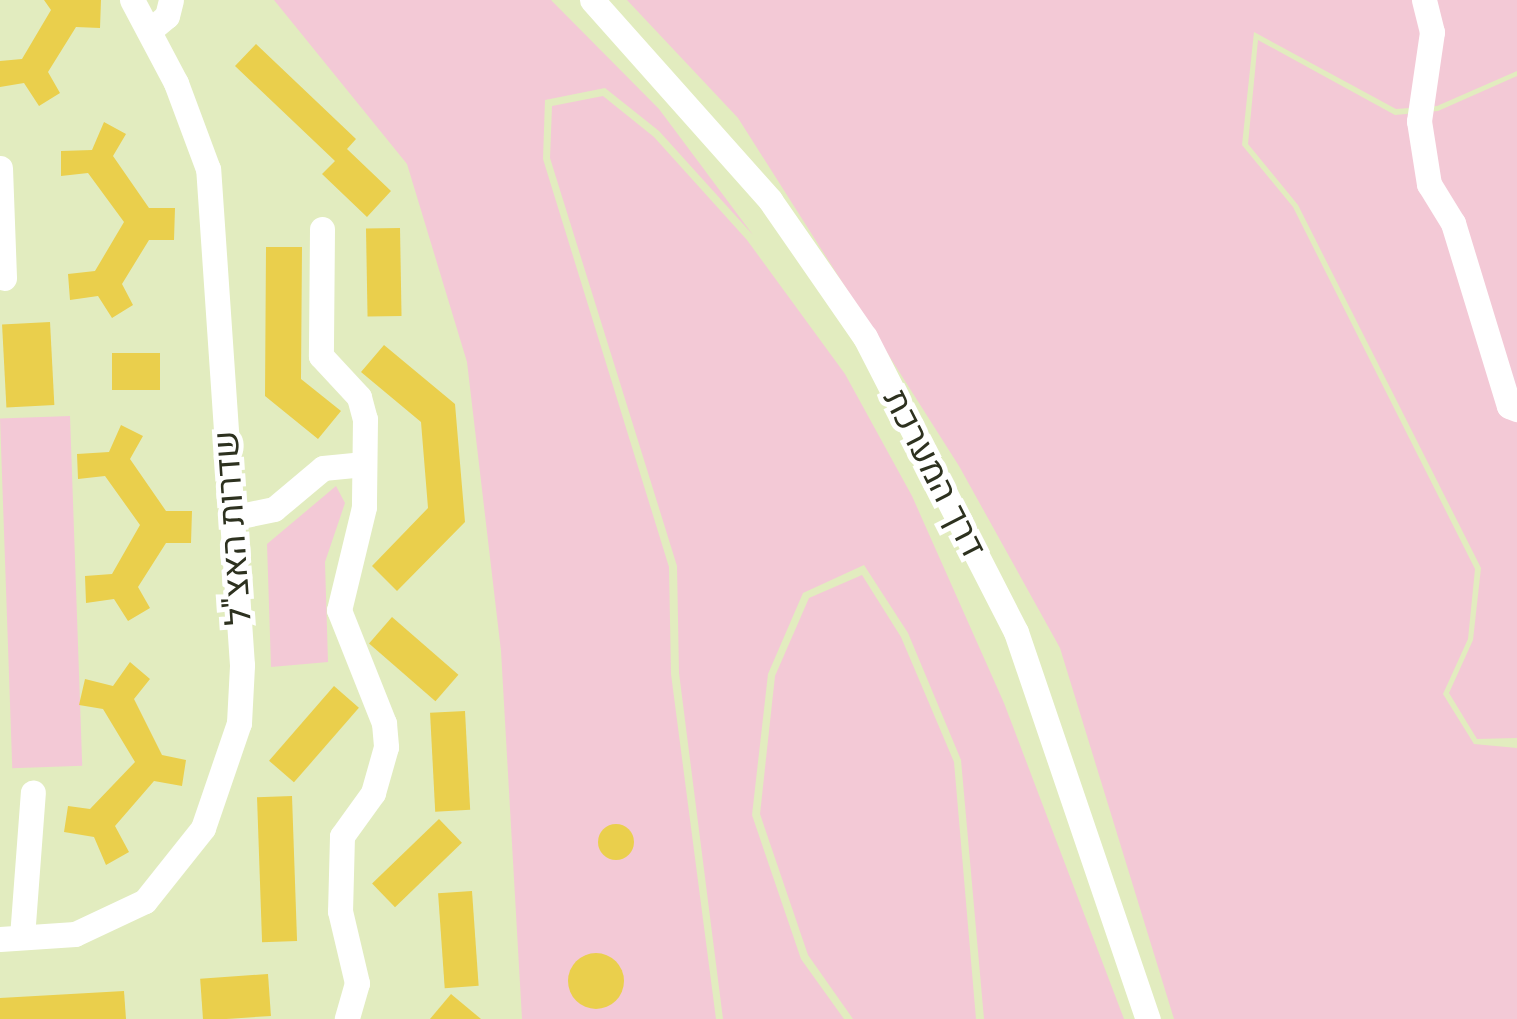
<!DOCTYPE html>
<html>
<head>
<meta charset="utf-8">
<style>
  body { margin:0 }
  #map { position:relative; width:1517px; height:1019px; overflow:hidden; background:#e2ecbf; font-family:Poppins,Heebo,sans-serif }
  div>[style] { position:absolute }
  .green>* { inset:0; background:#f3c9d6; transform-origin:0 0 }
  .building>* { inset:0; background:#eacf4c; transform-origin:0 0 }
  .round { border-radius:50% }
  .minor>* { height:25px; margin:-12.5px; padding:0 12.5px; transform-origin:12.5px; border-radius:12.5px; background:#fff }
  span { translate:-50% -50%; white-space:nowrap; text-align:center; line-height:1.15; -webkit-text-stroke:10px #fff; paint-order:stroke }
  .street-label { font-size:35px; color:#2d311f }
</style>
</head>
<body>
<div id="map">
  <div class="green">
    <div style="clip-path:polygon(274px 0,551px 0,659px 109px,753px 235px,659px 131px,605px 88px,545px 100px,543px 159px,669px 567px,671px 674px,716px 1019px,522px 1019px,501px 651px,467px 362px,407px 164px)"></div>
    <div style="clip-path:polygon(627px 0,1517px 0,1517px 71px,1437px 106px,1396px 109px,1254px 32px,1242px 145px,1293px 207px,1475px 569px,1468px 639px,1443px 694px,1474px 744px,1517px 748px,1517px 1019px,1174px 1019px,1060px 648px,959px 466px,738px 118px)"></div>
    <div style="clip-path:polygon(1258px 40px,1395px 115px,1438px 111px,1517px 76px,1517px 738px,1477px 739px,1449px 693px,1473px 640px,1481px 568px,1298px 205px,1248px 144px)"></div>
    <div style="clip-path:polygon(603px 96px,654px 137px,747px 240px,845px 374px,912px 496px,1004px 703px,1124px 1019px,984px 1019px,961px 760px,908px 633px,864px 565px,803px 593px,768px 674px,752px 815px,801px 959px,844px 1019px,723px 1019px,679px 673px,677px 566px,550px 158px,552px 106px)"></div>
    <div style="left:70px;top:416px;width:350px;height:70px;rotate:88deg"></div>
    <div style="clip-path:polygon(336px 486px,345px 503px,325px 562px,328px 662px,271px 667px,267px 544px)"></div>
    <div style="clip-path:polygon(862px 575px,901px 637px,954px 762px,976px 1019px,853px 1019px,808px 955px,760px 814px,775px 676px,809px 598px)"></div>
  </div>
  <div class="building">
    <div style="clip-path:polygon(44px 0,101px 0,100px 28px,76px 27px,48px 72px,60px 93px,39px 106px,24px 83px,0 87px,0 61px,22px 59px,51px 10px)"></div>
    <div style="clip-path:polygon(256px 44px,356px 139px,347px 149px,391px 191px,367px 217px,322px 174px,335px 161px,235px 66px)"></div>
    <div style="clip-path:polygon(104px 122px,126px 134px,113px 156px,149px 208px,175px 208px,174px 240px,149px 240px,122px 284px,133px 305px,112px 318px,98px 296px,70px 300px,68px 274px,95px 271px,124px 222px,88px 173px,61px 176px,61px 151px,92px 150px)"></div>
    <div style="left:400px;top:228px;width:88px;height:34px;rotate:89deg"></div>
    <div style="clip-path:polygon(266px 247px,302px 247px,301px 379px,341px 411px,318px 439px,265px 396px)"></div>
    <div style="left:50px;top:322px;width:83px;height:48px;rotate:87deg"></div>
    <div style="clip-path:polygon(384px 345px,455px 404px,465px 522px,397px 591px,372px 566px,428px 508px,421px 422px,361px 372px)"></div>
    <div style="left:160px;top:353px;width:37px;height:48px;rotate:90deg"></div>
    <div style="clip-path:polygon(121px 425px,143px 436px,130px 459px,166px 511px,192px 511px,191px 543px,166px 543px,138px 587px,150px 608px,128px 621px,114px 599px,86px 603px,85px 576px,112px 574px,140px 525px,105px 476px,78px 479px,77px 454px,109px 452px)"></div>
    <div style="left:392px;top:617px;width:88px;height:35px;rotate:41deg"></div>
    <div style="clip-path:polygon(130px 662px,150px 679px,134px 699px,162px 755px,186px 760px,182px 786px,154px 781px,115px 826px,129px 852px,106px 865px,94px 837px,64px 832px,68px 806px,90px 809px,135px 762px,103px 709px,79px 705px,85px 679px,113px 686px)"></div>
    <div style="left:334px;top:686px;width:33px;height:99px;rotate:41deg"></div>
    <div style="left:465px;top:711px;width:99px;height:35px;rotate:87deg"></div>
    <div style="left:292px;top:796px;width:145px;height:35px;rotate:88deg"></div>
    <div style="left:439px;top:819px;width:33px;height:93px;rotate:46deg"></div>
    <div class="round" style="left:598px;top:824px;width:36px;height:36px"></div>
    <div style="left:472px;top:891px;width:95px;height:34px;rotate:86deg"></div>
    <div class="round" style="left:568px;top:953px;width:56px;height:56px"></div>
    <div style="left:268px;top:974px;width:42px;height:68px;rotate:86deg"></div>
    <div style="clip-path:polygon(124px 991px,126px 1019px,0 1019px,0 998px)"></div>
    <div style="clip-path:polygon(451px 994px,481px 1019px,430px 1019px)"></div>
  </div>
  <div class="minor">
    <div style="left:592px;top:0;width:268px;rotate:48.3deg"></div>
    <div style="left:770px;top:200px;width:167px;rotate:55.3deg"></div>
    <div style="left:865px;top:337px;width:331px;rotate:62.9deg"></div>
    <div style="left:1016px;top:632px;width:409px;rotate:71.2deg"></div>
    <div style="left:1424px;top:0;width:33px;rotate:76deg"></div>
    <div style="left:1432px;top:32px;width:90px;rotate:98.3deg"></div>
    <div style="left:1419px;top:121px;width:64px;rotate:81deg"></div>
    <div style="left:1429px;top:184px;width:46px;rotate:58.4deg"></div>
    <div style="left:1453px;top:223px;width:191px;rotate:73deg"></div>
    <div style="left:1509px;top:406px;width:9px;rotate:21deg"></div>
    <div style="left:149px;top:31px;width:23px;rotate:-40deg"></div>
    <div style="left:167px;top:16px;width:16px;rotate:-76deg"></div>
    <div style="left:0;top:168px;width:110px;rotate:87.9deg"></div>
    <div style="left:322px;top:229px;width:127px;rotate:90.5deg"></div>
    <div style="left:321px;top:356px;width:56px;rotate:47.2deg"></div>
    <div style="left:359px;top:397px;width:23px;rotate:75deg"></div>
    <div style="left:365px;top:419px;width:88px;rotate:90.7deg"></div>
    <div style="left:364px;top:507px;width:106px;rotate:103.6deg"></div>
    <div style="left:339px;top:610px;width:122px;rotate:68.3deg"></div>
    <div style="left:384px;top:723px;width:24px;rotate:85deg"></div>
    <div style="left:386px;top:747px;width:48px;rotate:105.8deg"></div>
    <div style="left:373px;top:793px;width:53px;rotate:125.8deg"></div>
    <div style="left:342px;top:836px;width:75px;rotate:91.5deg"></div>
    <div style="left:340px;top:911px;width:74px;rotate:76.7deg"></div>
    <div style="left:357px;top:983px;width:37px;rotate:106deg"></div>
    <div style="left:231px;top:518px;width:44px;rotate:-11.8deg"></div>
    <div style="left:274px;top:509px;width:64px;rotate:-39.9deg"></div>
    <div style="left:323px;top:468px;width:41px;rotate:-5.6deg"></div>
    <div style="left:22px;top:937px;width:145px;rotate:-85.7deg"></div>
    <div style="left:0;top:939px;width:75px;rotate:-3.8deg"></div>
    <div style="left:75px;top:934px;width:77px;rotate:-25.2deg"></div>
    <div style="left:145px;top:901px;width:93px;rotate:-51.5deg"></div>
    <div style="left:203px;top:828px;width:111px;rotate:-71.1deg"></div>
    <div style="left:239px;top:723px;width:58px;rotate:-87deg"></div>
    <div style="left:242px;top:665px;width:497px;rotate:-93.9deg"></div>
    <div style="left:208px;top:169px;width:92px;rotate:-110.4deg"></div>
    <div style="left:176px;top:83px;width:94px;rotate:-117.9deg"></div>
  </div>
  <div class="street-label">
    <span style="left:935px;top:473px;rotate:63deg">דרך המערכת</span>
    <span style="left:232px;top:528px;rotate:-94deg">שדרות האצ"ל</span>
  </div>
</div>
</body>
</html>
